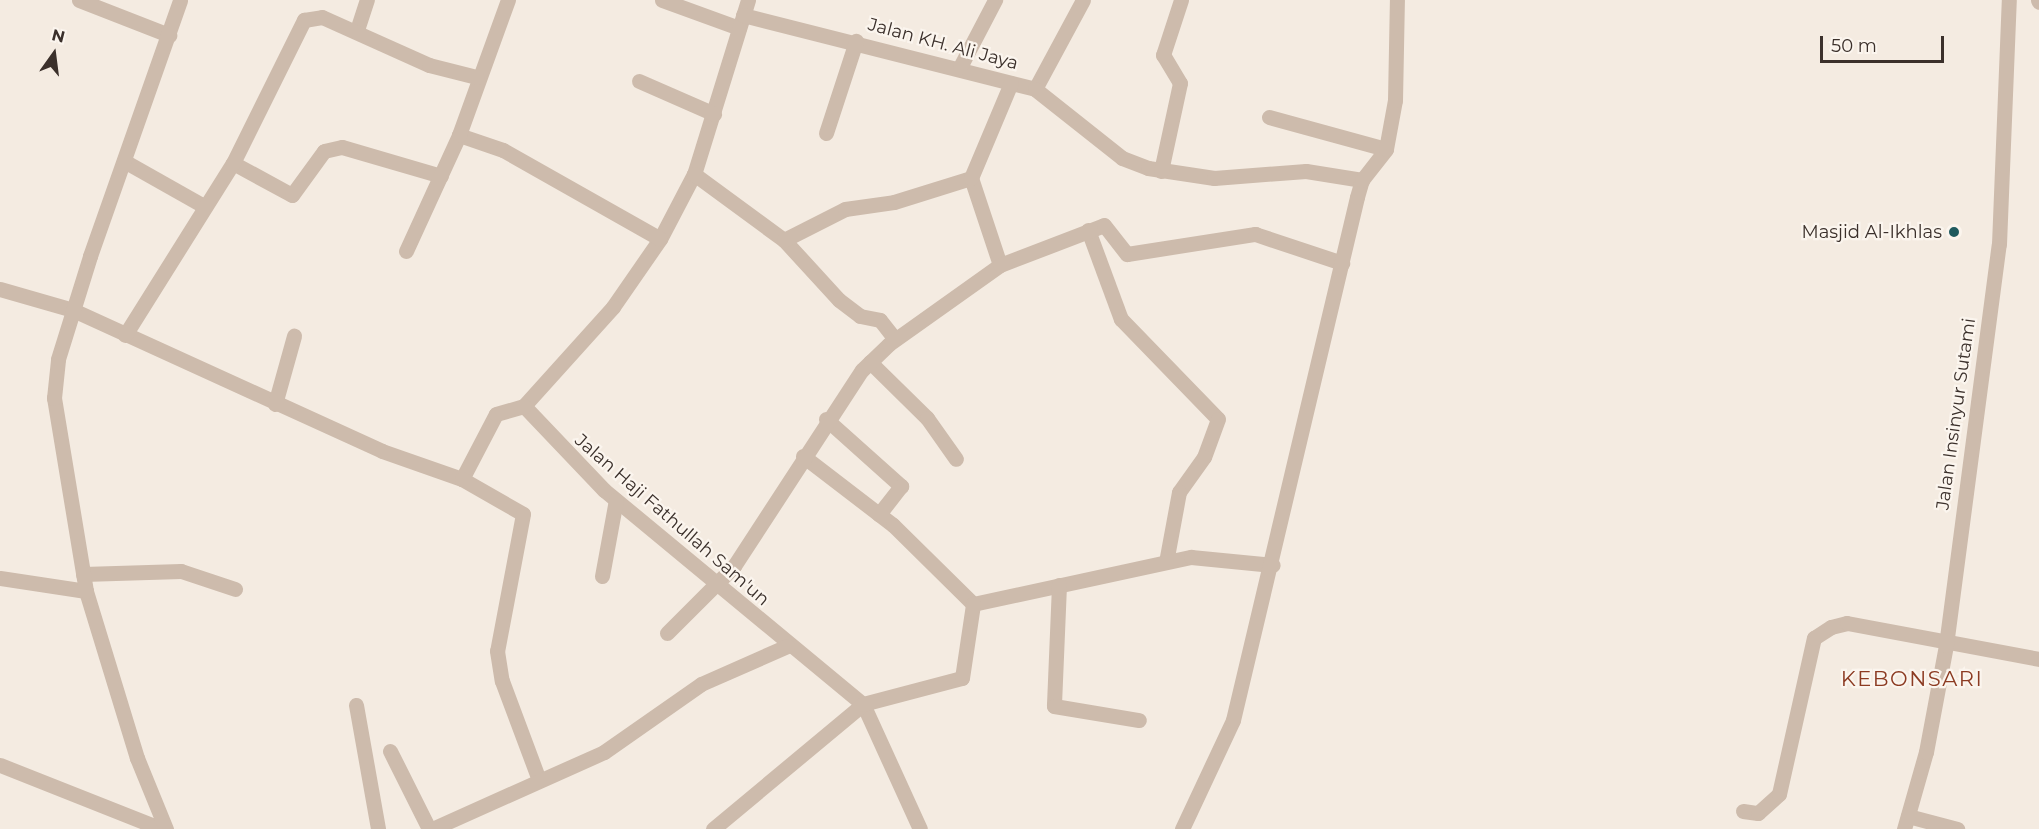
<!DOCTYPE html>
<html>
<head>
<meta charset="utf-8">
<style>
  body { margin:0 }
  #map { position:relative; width:2039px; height:829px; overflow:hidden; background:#f4ebe1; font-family:Montserrat,sans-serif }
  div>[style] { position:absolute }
  .street>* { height:15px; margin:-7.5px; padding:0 7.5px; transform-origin:7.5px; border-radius:7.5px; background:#cdbbac }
  .dots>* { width:16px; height:16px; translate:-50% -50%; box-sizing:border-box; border:3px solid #fbf5ee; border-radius:50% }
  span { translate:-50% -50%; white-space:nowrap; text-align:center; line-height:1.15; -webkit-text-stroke:4.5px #fbf5ee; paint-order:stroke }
  .street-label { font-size:18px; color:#3b302b }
  .poi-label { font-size:18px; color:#3b302b }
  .right { translate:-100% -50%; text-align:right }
  .quarter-label { font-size:21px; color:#8c3b22; letter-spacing:1.5px }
  .north { position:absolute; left:24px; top:24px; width:60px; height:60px; -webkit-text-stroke:4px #fbf5ee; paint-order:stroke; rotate:14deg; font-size:16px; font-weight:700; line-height:24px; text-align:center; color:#3b302b }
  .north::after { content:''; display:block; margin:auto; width:21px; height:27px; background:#3b302b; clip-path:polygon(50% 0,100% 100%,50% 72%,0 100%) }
  .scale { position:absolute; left:1820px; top:36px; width:124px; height:27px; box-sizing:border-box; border:3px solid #3b302b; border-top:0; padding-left:8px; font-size:18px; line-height:21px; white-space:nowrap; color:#3b302b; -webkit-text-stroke:4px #fbf5ee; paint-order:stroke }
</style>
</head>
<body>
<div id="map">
  <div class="street">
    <div style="left:79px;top:0;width:97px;rotate:21.3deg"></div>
    <div style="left:662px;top:0;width:82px;rotate:20deg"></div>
    <div style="left:748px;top:0;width:182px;rotate:107.2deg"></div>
    <div style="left:694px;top:174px;width:73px;rotate:117.6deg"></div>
    <div style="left:660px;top:239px;width:83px;rotate:124.7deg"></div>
    <div style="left:613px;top:307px;width:133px;rotate:132deg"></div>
    <div style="left:524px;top:406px;width:116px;rotate:46.4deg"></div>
    <div style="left:604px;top:490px;width:336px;rotate:39.6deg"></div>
    <div style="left:863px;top:704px;width:137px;rotate:65.5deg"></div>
    <div style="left:2038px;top:0;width:2px;rotate:63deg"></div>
    <div style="left:743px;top:15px;width:301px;rotate:14.2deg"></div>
    <div style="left:1035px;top:89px;width:101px;rotate:-61.7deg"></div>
    <div style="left:357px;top:30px;width:32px;rotate:-72deg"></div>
    <div style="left:960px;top:67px;width:76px;rotate:-62.4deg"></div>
    <div style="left:639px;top:81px;width:82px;rotate:23.7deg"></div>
    <div style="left:1035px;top:89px;width:111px;rotate:38.4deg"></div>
    <div style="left:1122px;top:158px;width:28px;rotate:21deg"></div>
    <div style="left:1148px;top:168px;width:67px;rotate:8.6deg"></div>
    <div style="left:1214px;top:178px;width:92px;rotate:-4.4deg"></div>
    <div style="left:1306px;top:171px;width:57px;rotate:9.1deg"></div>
    <div style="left:1269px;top:117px;width:121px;rotate:15.3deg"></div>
    <div style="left:826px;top:133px;width:97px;rotate:-71.9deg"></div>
    <div style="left:459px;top:135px;width:46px;rotate:18.8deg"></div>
    <div style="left:503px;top:150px;width:180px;rotate:29.5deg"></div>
    <div style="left:124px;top:161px;width:90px;rotate:29.4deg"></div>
    <div style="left:233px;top:163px;width:67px;rotate:28.5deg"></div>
    <div style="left:292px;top:195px;width:54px;rotate:-54deg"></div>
    <div style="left:324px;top:151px;width:18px;rotate:-13deg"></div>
    <div style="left:342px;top:147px;width:103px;rotate:16.3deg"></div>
    <div style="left:1161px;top:171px;width:90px;rotate:-77.8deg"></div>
    <div style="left:1180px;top:83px;width:33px;rotate:-121deg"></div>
    <div style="left:1163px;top:55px;width:58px;rotate:-71.9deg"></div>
    <div style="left:694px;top:174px;width:112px;rotate:36.3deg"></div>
    <div style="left:784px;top:240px;width:81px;rotate:47.5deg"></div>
    <div style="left:839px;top:300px;width:26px;rotate:37deg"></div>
    <div style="left:860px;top:316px;width:20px;rotate:11deg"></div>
    <div style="left:880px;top:320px;width:24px;rotate:52deg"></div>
    <div style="left:1088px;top:230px;width:95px;rotate:69.7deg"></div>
    <div style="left:1121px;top:319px;width:139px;rotate:45.9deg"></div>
    <div style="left:1218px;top:419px;width:40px;rotate:110.2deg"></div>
    <div style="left:1204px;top:457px;width:43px;rotate:125.5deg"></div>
    <div style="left:1179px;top:492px;width:71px;rotate:100.5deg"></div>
    <div style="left:784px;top:240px;width:68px;rotate:-26.9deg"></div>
    <div style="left:845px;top:209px;width:49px;rotate:-8.1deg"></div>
    <div style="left:894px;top:202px;width:81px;rotate:-17.3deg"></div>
    <div style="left:406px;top:251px;width:128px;rotate:-65.4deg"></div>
    <div style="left:459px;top:135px;width:144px;rotate:-70.1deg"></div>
    <div style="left:1000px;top:265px;width:92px;rotate:-108.4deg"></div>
    <div style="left:971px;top:178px;width:103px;rotate:-67.2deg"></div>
    <div style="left:0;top:289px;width:76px;rotate:16deg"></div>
    <div style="left:73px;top:310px;width:340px;rotate:24.5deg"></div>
    <div style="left:382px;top:451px;width:85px;rotate:19.3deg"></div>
    <div style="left:462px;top:479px;width:73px;rotate:-62.4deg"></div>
    <div style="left:496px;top:414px;width:29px;rotate:-16deg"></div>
    <div style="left:125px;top:335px;width:203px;rotate:-57.9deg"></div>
    <div style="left:233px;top:163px;width:160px;rotate:-63.6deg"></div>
    <div style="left:304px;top:20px;width:18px;rotate:-9deg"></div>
    <div style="left:322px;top:17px;width:117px;rotate:24.2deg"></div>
    <div style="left:429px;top:65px;width:49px;rotate:14.3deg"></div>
    <div style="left:870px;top:362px;width:80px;rotate:44.5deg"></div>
    <div style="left:927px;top:418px;width:50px;rotate:54.7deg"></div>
    <div style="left:275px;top:404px;width:71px;rotate:-74.4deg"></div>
    <div style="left:826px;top:419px;width:101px;rotate:41.8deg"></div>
    <div style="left:901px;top:486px;width:36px;rotate:128deg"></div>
    <div style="left:803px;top:456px;width:113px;rotate:37.5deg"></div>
    <div style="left:893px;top:525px;width:112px;rotate:44.6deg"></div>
    <div style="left:973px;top:604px;width:223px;rotate:-12.2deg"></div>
    <div style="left:1191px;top:557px;width:82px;rotate:5.6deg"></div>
    <div style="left:462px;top:479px;width:70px;rotate:29.8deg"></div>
    <div style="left:523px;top:514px;width:139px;rotate:100.7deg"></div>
    <div style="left:497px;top:651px;width:30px;rotate:81deg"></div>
    <div style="left:502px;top:681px;width:106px;rotate:69.5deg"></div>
    <div style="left:83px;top:574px;width:98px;rotate:-1.8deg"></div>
    <div style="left:181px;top:571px;width:57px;rotate:18.4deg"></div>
    <div style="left:602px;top:576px;width:77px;rotate:-79.6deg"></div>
    <div style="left:0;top:578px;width:87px;rotate:8.6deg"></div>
    <div style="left:1059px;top:585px;width:121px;rotate:92.4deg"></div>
    <div style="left:1054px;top:706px;width:86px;rotate:9.4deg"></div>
    <div style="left:667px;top:633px;width:95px;rotate:-45deg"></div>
    <div style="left:734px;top:566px;width:234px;rotate:-56.9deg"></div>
    <div style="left:862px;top:370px;width:37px;rotate:-44deg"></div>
    <div style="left:889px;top:344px;width:136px;rotate:-35.4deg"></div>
    <div style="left:1000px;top:265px;width:111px;rotate:-21deg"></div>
    <div style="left:1104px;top:225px;width:37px;rotate:52deg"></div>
    <div style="left:1127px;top:254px;width:130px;rotate:-8.9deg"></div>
    <div style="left:1255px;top:234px;width:92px;rotate:18.4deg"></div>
    <div style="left:356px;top:705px;width:126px;rotate:79.9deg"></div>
    <div style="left:390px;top:751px;width:87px;rotate:63.4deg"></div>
    <div style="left:0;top:765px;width:174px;rotate:21.6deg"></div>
    <div style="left:1743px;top:811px;width:15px;rotate:8deg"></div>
    <div style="left:1758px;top:813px;width:28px;rotate:-42deg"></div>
    <div style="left:1779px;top:794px;width:160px;rotate:-77.4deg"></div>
    <div style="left:1814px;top:638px;width:20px;rotate:-33deg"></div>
    <div style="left:1831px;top:627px;width:16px;rotate:-14deg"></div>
    <div style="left:1847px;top:623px;width:195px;rotate:10.6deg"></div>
    <div style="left:1908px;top:816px;width:51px;rotate:14.9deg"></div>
    <div style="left:166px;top:829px;width:77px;rotate:-112.2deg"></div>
    <div style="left:137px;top:758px;width:175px;rotate:-107deg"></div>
    <div style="left:86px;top:591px;width:196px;rotate:-99.4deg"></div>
    <div style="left:54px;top:398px;width:39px;rotate:-84deg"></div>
    <div style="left:58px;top:359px;width:108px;rotate:-72.7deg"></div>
    <div style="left:90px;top:256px;width:271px;rotate:-70.6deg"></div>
    <div style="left:432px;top:829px;width:188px;rotate:-24.1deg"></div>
    <div style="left:604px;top:752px;width:118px;rotate:-35deg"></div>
    <div style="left:701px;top:684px;width:94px;rotate:-23.8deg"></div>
    <div style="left:713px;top:829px;width:195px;rotate:-39.8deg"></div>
    <div style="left:863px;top:704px;width:102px;rotate:-14.7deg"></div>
    <div style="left:962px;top:678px;width:75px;rotate:-81.5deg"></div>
    <div style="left:1182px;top:829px;width:120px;rotate:-64.9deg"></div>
    <div style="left:1233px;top:720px;width:537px;rotate:-76.66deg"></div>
    <div style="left:1357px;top:197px;width:18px;rotate:-74deg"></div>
    <div style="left:1362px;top:180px;width:39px;rotate:-52deg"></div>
    <div style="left:1386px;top:149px;width:50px;rotate:-79.6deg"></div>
    <div style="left:1395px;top:100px;width:100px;rotate:-88.9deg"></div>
    <div style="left:1904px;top:829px;width:80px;rotate:-74.1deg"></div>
    <div style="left:1926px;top:752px;width:109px;rotate:-79.4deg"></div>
    <div style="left:1946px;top:645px;width:404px;rotate:-82.5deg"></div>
    <div style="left:1999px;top:244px;width:244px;rotate:-87.7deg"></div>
  </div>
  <div class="dots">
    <div style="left:1954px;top:232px;background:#1f5a5e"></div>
  </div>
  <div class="street-label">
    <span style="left:943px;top:44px;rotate:15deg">Jalan KH. Ali Jaya</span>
    <span style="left:1956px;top:414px;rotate:-82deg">Jalan Insinyur Sutami</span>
    <span style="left:672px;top:520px;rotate:41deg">Jalan Haji Fathullah Sam'un</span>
  </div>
  <div class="poi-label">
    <span class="right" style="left:1942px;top:232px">Masjid Al-Ikhlas</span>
  </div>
  <div class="quarter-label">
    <span style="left:1912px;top:679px">KEBONSARI</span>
  </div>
  <div class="north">N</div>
  <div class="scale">50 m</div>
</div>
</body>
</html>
